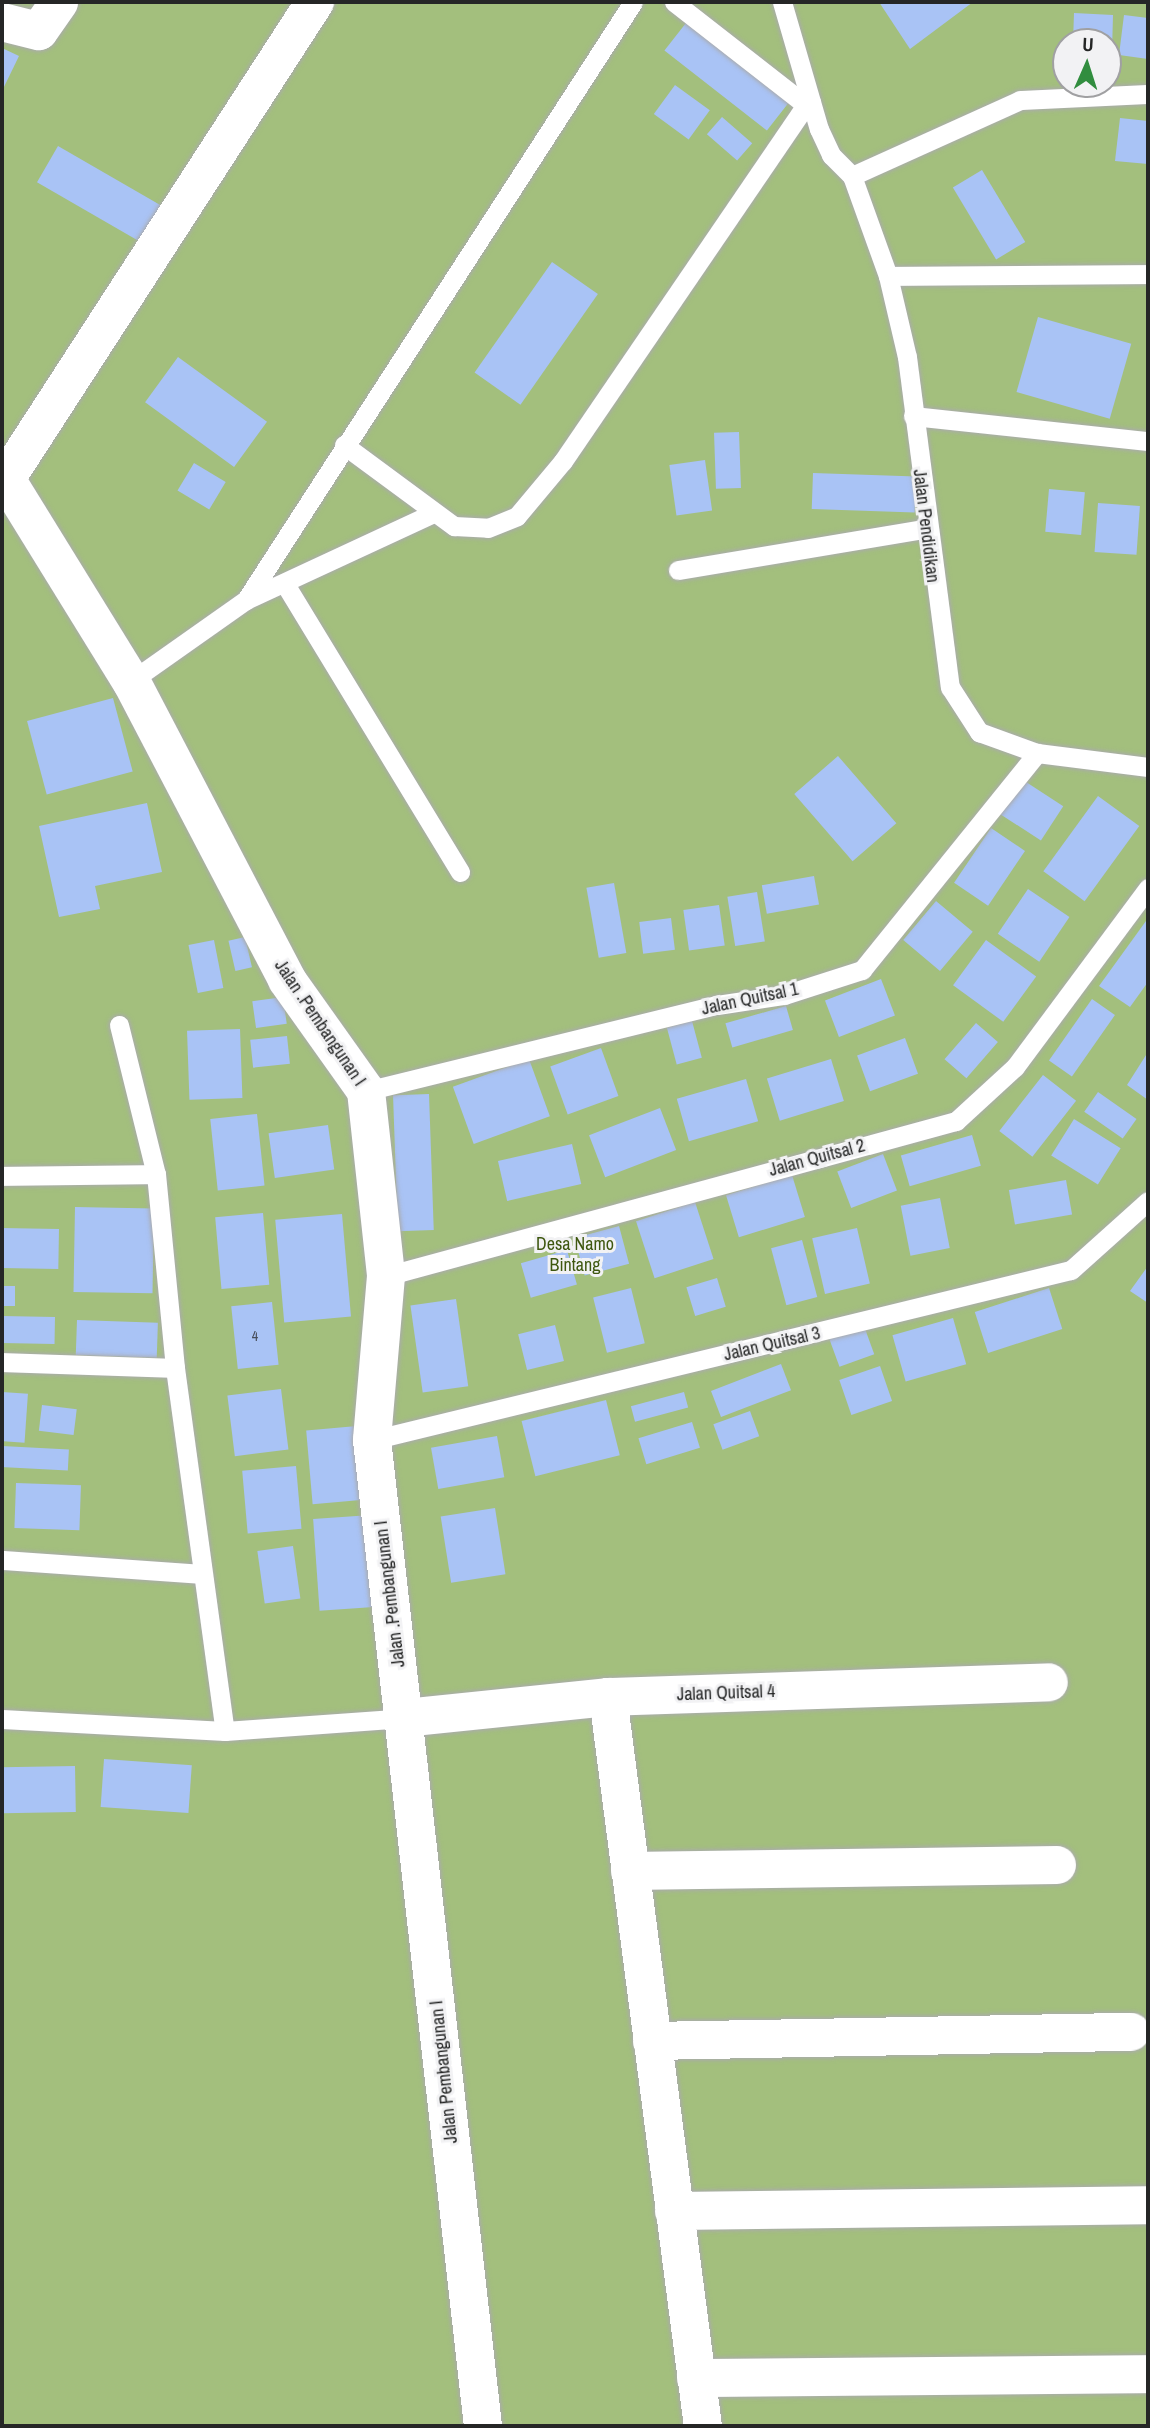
<!DOCTYPE html>
<html>
<head>
<meta charset="utf-8">
<style>
  body { margin:0 }
  #map { position:relative; width:1150px; height:2428px; overflow:hidden; background:#e4e5e6; font-family:"Archivo Narrow",sans-serif }
  div>[style] { position:absolute }
  .forest>* { inset:0; background:#a3bf7d }
  .building>* { inset:0; background:#a9c3f5; transform-origin:0 0 }
  .roads { filter:drop-shadow(0 0 2px #aaabac) drop-shadow(0 0 2px #aaabac) }
  .service>* { height:19px; margin:-9.5px; padding:0 9.5px; transform-origin:9.5px; border-radius:9.5px; background:#fff }
  .minor>* { height:38px; margin:-19px; padding:0 19px; transform-origin:19px; border-radius:19px; background:#fff }
  span { translate:-50% -50%; white-space:nowrap; text-align:center; line-height:1.15; -webkit-text-stroke:6px #f2f2f4; paint-order:stroke }
  .number-label { font-size:14px; color:#464d5a }
  .number-label span { -webkit-text-stroke-width:0 }
  .street-label { font-size:18px; color:#252626 }
  .park-label { font-size:18px; color:#3e570f }
  .frame { position:absolute; inset:0; border:4px solid #252626; pointer-events:none }
  .north { position:absolute; left:1052px; top:28px; width:70px; height:70px; box-sizing:border-box; background:#f2f2f4; border:2px solid #a0a0a2; border-radius:50%; rotate:3deg; font-size:19px; font-weight:700; line-height:28px; text-align:center; color:#252626 }
  .north::after { content:''; display:block; margin:auto; width:24px; height:32px; background:#318d3f; clip-path:polygon(50% 0,100% 100%,50% 72%,0 100%) }
</style>
</head>
<body>
<div id="map">
  <div class="forest">
    <div style="clip-path:polygon(evenodd,2px 2px,1148px 2px,1148px 2426px,2px 2426px,2px 2px,1066px 42px,1108px 42px,1108px 84px,1066px 84px,1066px 42px)"></div>
  </div>
  <div class="building">
    <div style="clip-path:polygon(879px 2px,973px 2px,910px 49px)"></div>
    <div style="clip-path:polygon(1074px 13px,1113px 15px,1112px 52px,1108px 42px,1073px 42px)"></div>
    <div style="clip-path:polygon(1124px 15px,1148px 18px,1148px 59px,1119px 55px)"></div>
    <div style="left:686px;top:23px;width:130px;height:35px;rotate:38deg"></div>
    <div style="clip-path:polygon(2px 48px,19px 56px,2px 91px)"></div>
    <div style="left:675px;top:85px;width:43px;height:36px;rotate:36deg"></div>
    <div style="left:722px;top:117px;width:40px;height:23px;rotate:41deg"></div>
    <div style="clip-path:polygon(1120px 118px,1148px 121px,1148px 164px,1115px 161px)"></div>
    <div style="left:58px;top:146px;width:126px;height:42px;rotate:30deg"></div>
    <div style="left:982px;top:170px;width:84px;height:34px;rotate:59deg"></div>
    <div style="left:552px;top:262px;width:56px;height:135px;rotate:35deg"></div>
    <div style="left:1038px;top:317px;width:97px;height:78px;rotate:16deg"></div>
    <div style="left:178px;top:357px;width:110px;height:56px;rotate:36deg"></div>
    <div style="left:739px;top:432px;width:56px;height:25px;rotate:88deg"></div>
    <div style="left:705px;top:460px;width:51px;height:36px;rotate:82deg"></div>
    <div style="left:194px;top:463px;width:37px;height:32px;rotate:31deg"></div>
    <div style="left:813px;top:473px;width:103px;height:36px;rotate:2deg"></div>
    <div style="left:1049px;top:489px;width:36px;height:43px;rotate:5deg"></div>
    <div style="left:1098px;top:503px;width:42px;height:49px;rotate:4deg"></div>
    <div style="left:113px;top:698px;width:76px;height:89px;rotate:75deg"></div>
    <div style="left:838px;top:756px;width:89px;height:58px;rotate:49deg"></div>
    <div style="left:1023px;top:780px;width:48px;height:41px;rotate:33deg"></div>
    <div style="left:1098px;top:796px;width:51px;height:93px;rotate:36deg"></div>
    <div style="clip-path:polygon(147px 803px,162px 872px,95px 886px,100px 909px,59px 917px,39px 826px)"></div>
    <div style="left:991px;top:828px;width:41px;height:66px;rotate:34deg"></div>
    <div style="left:814px;top:876px;width:29px;height:53px;rotate:80deg"></div>
    <div style="left:614px;top:883px;width:71px;height:28px;rotate:80deg"></div>
    <div style="left:1028px;top:889px;width:50px;height:54px;rotate:34deg"></div>
    <div style="left:757px;top:892px;width:50px;height:30px;rotate:81deg"></div>
    <div style="left:936px;top:901px;width:48px;height:51px;rotate:40deg"></div>
    <div style="left:719px;top:905px;width:41px;height:36px;rotate:82deg"></div>
    <div style="left:671px;top:918px;width:32px;height:32px;rotate:83deg"></div>
    <div style="clip-path:polygon(1146px 921px,1148px 982px,1130px 1007px,1099px 986px)"></div>
    <div style="left:245px;top:937px;width:31px;height:17px;rotate:77deg"></div>
    <div style="left:214px;top:940px;width:49px;height:26px;rotate:79deg"></div>
    <div style="left:986px;top:940px;width:62px;height:56px;rotate:36deg"></div>
    <div style="left:881px;top:979px;width:39px;height:60px;rotate:69deg"></div>
    <div style="left:283px;top:997px;width:27px;height:31px;rotate:82deg"></div>
    <div style="left:1092px;top:999px;width:28px;height:75px;rotate:35deg"></div>
    <div style="left:786px;top:1006px;width:25px;height:63px;rotate:74deg"></div>
    <div style="left:692px;top:1021px;width:38px;height:26px;rotate:75deg"></div>
    <div style="left:976px;top:1023px;width:29px;height:48px;rotate:41deg"></div>
    <div style="left:240px;top:1029px;width:69px;height:53px;rotate:88deg"></div>
    <div style="left:287px;top:1036px;width:28px;height:37px;rotate:84deg"></div>
    <div style="left:905px;top:1038px;width:38px;height:51px;rotate:70deg"></div>
    <div style="left:601px;top:1048px;width:51px;height:54px;rotate:70deg"></div>
    <div style="clip-path:polygon(1148px 1052px,1148px 1100px,1127px 1085px)"></div>
    <div style="left:529px;top:1059px;width:61px;height:81px;rotate:70deg"></div>
    <div style="left:831px;top:1059px;width:44px;height:67px;rotate:73deg"></div>
    <div style="left:1043px;top:1075px;width:42px;height:71px;rotate:38deg"></div>
    <div style="left:746px;top:1079px;width:44px;height:72px;rotate:74deg"></div>
    <div style="left:1098px;top:1092px;width:47px;height:24px;rotate:35deg"></div>
    <div style="left:429px;top:1094px;width:136px;height:36px;rotate:88deg"></div>
    <div style="left:660px;top:1108px;width:45px;height:76px;rotate:69deg"></div>
    <div style="left:257px;top:1114px;width:72px;height:47px;rotate:84deg"></div>
    <div style="left:1074px;top:1119px;width:55px;height:43px;rotate:32deg"></div>
    <div style="left:328px;top:1125px;width:45px;height:60px;rotate:82deg"></div>
    <div style="left:972px;top:1135px;width:32px;height:74px;rotate:74deg"></div>
    <div style="left:572px;top:1144px;width:41px;height:76px;rotate:77deg"></div>
    <div style="left:883px;top:1154px;width:39px;height:49px;rotate:69deg"></div>
    <div style="left:792px;top:1175px;width:44px;height:69px;rotate:73deg"></div>
    <div style="left:1066px;top:1180px;width:35px;height:58px;rotate:80deg"></div>
    <div style="left:940px;top:1198px;width:51px;height:40px;rotate:79deg"></div>
    <div style="left:695px;top:1202px;width:60px;height:62px;rotate:72deg"></div>
    <div style="left:75px;top:1207px;width:79px;height:85px;rotate:1deg"></div>
    <div style="left:263px;top:1213px;width:72px;height:48px;rotate:85deg"></div>
    <div style="left:342px;top:1214px;width:103px;height:67px;rotate:85deg"></div>
    <div style="left:619px;top:1226px;width:39px;height:46px;rotate:75deg"></div>
    <div style="left:2px;top:1228px;width:57px;height:40px;rotate:1deg"></div>
    <div style="left:857px;top:1228px;width:57px;height:46px;rotate:77deg"></div>
    <div style="left:802px;top:1240px;width:59px;height:32px;rotate:75deg"></div>
    <div style="left:567px;top:1250px;width:36px;height:48px;rotate:74deg"></div>
    <div style="clip-path:polygon(1148px 1266px,1148px 1303px,1130px 1291px)"></div>
    <div style="left:717px;top:1278px;width:30px;height:32px;rotate:73deg"></div>
    <div style="left:2px;top:1286px;width:13px;height:20px"></div>
    <div style="left:631px;top:1288px;width:57px;height:39px;rotate:76deg"></div>
    <div style="left:1049px;top:1288px;width:43px;height:78px;rotate:72deg"></div>
    <div style="left:456px;top:1299px;width:88px;height:46px;rotate:82deg"></div>
    <div style="left:272px;top:1302px;width:63px;height:41px;rotate:84deg"></div>
    <div style="left:2px;top:1316px;width:53px;height:27px;rotate:1deg"></div>
    <div style="left:953px;top:1318px;width:48px;height:63px;rotate:74deg"></div>
    <div style="left:77px;top:1320px;width:81px;height:35px;rotate:2deg"></div>
    <div style="left:555px;top:1325px;width:37px;height:38px;rotate:76deg"></div>
    <div style="left:864px;top:1326px;width:30px;height:37px;rotate:70deg"></div>
    <div style="left:781px;top:1364px;width:28px;height:75px;rotate:69deg"></div>
    <div style="left:880px;top:1366px;width:37px;height:43px;rotate:71deg"></div>
    <div style="left:281px;top:1389px;width:61px;height:54px;rotate:83deg"></div>
    <div style="left:2px;top:1392px;width:26px;height:49px;rotate:4deg"></div>
    <div style="left:684px;top:1392px;width:16px;height:55px;rotate:75deg"></div>
    <div style="left:606px;top:1400px;width:57px;height:87px;rotate:76deg"></div>
    <div style="left:42px;top:1405px;width:35px;height:26px;rotate:7deg"></div>
    <div style="left:750px;top:1411px;width:27px;height:39px;rotate:70deg"></div>
    <div style="left:692px;top:1422px;width:27px;height:56px;rotate:73deg"></div>
    <div style="left:357px;top:1426px;width:74px;height:51px;rotate:85deg"></div>
    <div style="left:497px;top:1436px;width:42px;height:67px;rotate:80deg"></div>
    <div style="left:2px;top:1446px;width:67px;height:21px;rotate:3deg"></div>
    <div style="left:296px;top:1466px;width:63px;height:54px;rotate:85deg"></div>
    <div style="left:16px;top:1483px;width:65px;height:45px;rotate:2deg"></div>
    <div style="left:495px;top:1508px;width:67px;height:55px;rotate:81deg"></div>
    <div style="left:371px;top:1515px;width:92px;height:58px;rotate:86deg"></div>
    <div style="left:293px;top:1546px;width:53px;height:36px;rotate:82deg"></div>
    <div style="left:104px;top:1759px;width:88px;height:48px;rotate:4deg"></div>
    <div style="left:75px;top:1766px;width:46px;height:73px;rotate:89deg"></div>
  </div>
  <div class="roads">
    <div class="service">
      <div style="left:674px;top:2px;width:167px;rotate:38deg"></div>
      <div style="left:806px;top:105px;width:6px;rotate:-31deg"></div>
      <div style="left:782px;top:2px;width:132px;rotate:73.8deg"></div>
      <div style="left:819px;top:129px;width:29px;rotate:65deg"></div>
      <div style="left:831px;top:155px;width:30px;rotate:45deg"></div>
      <div style="left:852px;top:176px;width:106px;rotate:70.2deg"></div>
      <div style="left:888px;top:276px;width:83px;rotate:76.8deg"></div>
      <div style="left:907px;top:357px;width:333px;rotate:82.6deg"></div>
      <div style="left:950px;top:687px;width:54px;rotate:57.2deg"></div>
      <div style="left:979px;top:732px;width:62px;rotate:19.9deg"></div>
      <div style="left:1037px;top:753px;width:112px;rotate:7.2deg"></div>
      <div style="left:852px;top:176px;width:184px;rotate:-24.3deg"></div>
      <div style="left:1020px;top:100px;width:128px;rotate:-2.7deg"></div>
      <div style="left:888px;top:276px;width:260px;rotate:-0.4deg"></div>
      <div style="left:913px;top:416px;width:236px;rotate:6.1deg"></div>
      <div style="left:344px;top:445px;width:137px;rotate:36.4deg"></div>
      <div style="left:454px;top:526px;width:34px;rotate:3deg"></div>
      <div style="left:488px;top:528px;width:31px;rotate:-22deg"></div>
      <div style="left:517px;top:516px;width:72px;rotate:-50.1deg"></div>
      <div style="left:563px;top:461px;width:431px;rotate:-55.7deg"></div>
      <div style="left:678px;top:570px;width:249px;rotate:-9.5deg"></div>
      <div style="left:285px;top:584px;width:337px;rotate:58.7deg"></div>
      <div style="left:246px;top:600px;width:204px;rotate:-24.9deg"></div>
      <div style="left:131px;top:681px;width:141px;rotate:-35.2deg"></div>
      <div style="left:246px;top:600px;width:712px;rotate:-57.09deg"></div>
      <div style="left:119px;top:1025px;width:154px;rotate:76.1deg"></div>
      <div style="left:156px;top:1174px;width:195px;rotate:84.4deg"></div>
      <div style="left:175px;top:1368px;width:366px;rotate:82.2deg"></div>
      <div style="left:366px;top:1091px;width:361px;rotate:-13.8deg"></div>
      <div style="left:717px;top:1005px;width:68px;rotate:-8.5deg"></div>
      <div style="left:784px;top:995px;width:82px;rotate:-17.8deg"></div>
      <div style="left:862px;top:970px;width:279px;rotate:-51.1deg"></div>
      <div style="left:2px;top:1176px;width:154px;rotate:-0.7deg"></div>
      <div style="left:386px;top:1276px;width:591px;rotate:-15.21deg"></div>
      <div style="left:956px;top:1121px;width:80px;rotate:-42.5deg"></div>
      <div style="left:1015px;top:1067px;width:223px;rotate:-53.4deg"></div>
      <div style="left:2px;top:1362px;width:173px;rotate:2deg"></div>
      <div style="left:372px;top:1440px;width:719px;rotate:-13.67deg"></div>
      <div style="left:1071px;top:1270px;width:103px;rotate:-41.9deg"></div>
      <div style="left:2px;top:1560px;width:199px;rotate:4deg"></div>
      <div style="left:2px;top:1719px;width:223px;rotate:3.1deg"></div>
      <div style="left:225px;top:1731px;width:180px;rotate:-4.1deg"></div>
    </div>
    <div class="minor">
      <div style="left:2px;top:22px;width:38px;rotate:14deg"></div>
      <div style="left:39px;top:31px;width:35px;rotate:-55deg"></div>
      <div style="left:6px;top:479px;width:238px;rotate:58.3deg"></div>
      <div style="left:131px;top:681px;width:337px;rotate:62.4deg"></div>
      <div style="left:287px;top:980px;width:136px;rotate:54.6deg"></div>
      <div style="left:366px;top:1091px;width:186px;rotate:83.8deg"></div>
      <div style="left:386px;top:1276px;width:165px;rotate:94.9deg"></div>
      <div style="left:372px;top:1440px;width:992px;rotate:83.58deg"></div>
      <div style="left:2px;top:485px;width:576px;rotate:-57.06deg"></div>
      <div style="left:608px;top:1697px;width:735px;rotate:82.58deg"></div>
      <div style="left:405px;top:1718px;width:204px;rotate:-5.9deg"></div>
      <div style="left:608px;top:1697px;width:441px;rotate:-1.9deg"></div>
      <div style="left:630px;top:1871px;width:427px;rotate:-0.8deg"></div>
      <div style="left:652px;top:2041px;width:479px;rotate:-1.1deg"></div>
      <div style="left:674px;top:2211px;width:474px;rotate:-0.7deg"></div>
      <div style="left:696px;top:2378px;width:452px;rotate:-0.5deg"></div>
    </div>
  </div>
  <div class="number-label">
    <span style="left:255px;top:1336px">4</span>
  </div>
  <div class="street-label">
    <span style="left:926px;top:526px;rotate:83deg">Jalan Pendidikan</span>
    <span style="left:750px;top:999px;rotate:-12deg">Jalan Quitsal 1</span>
    <span style="left:320px;top:1023px;rotate:56deg">Jalan .Pembangunan I</span>
    <span style="left:817px;top:1158px;rotate:-15deg">Jalan Quitsal 2</span>
    <span style="left:772px;top:1344px;rotate:-13deg">Jalan Quitsal 3</span>
    <span style="left:390px;top:1594px;rotate:-97deg">Jalan .Pembangunan I</span>
    <span style="left:726px;top:1693px;rotate:-2deg">Jalan Quitsal 4</span>
    <span style="left:444px;top:2072px;rotate:-96deg">Jalan Pembangunan I</span>
  </div>
  <div class="park-label">
    <span style="left:575px;top:1255px">Desa Namo<br>Bintang</span>
  </div>
  <div class="frame"></div>
  <div class="north">U</div>
</div>
</body>
</html>
